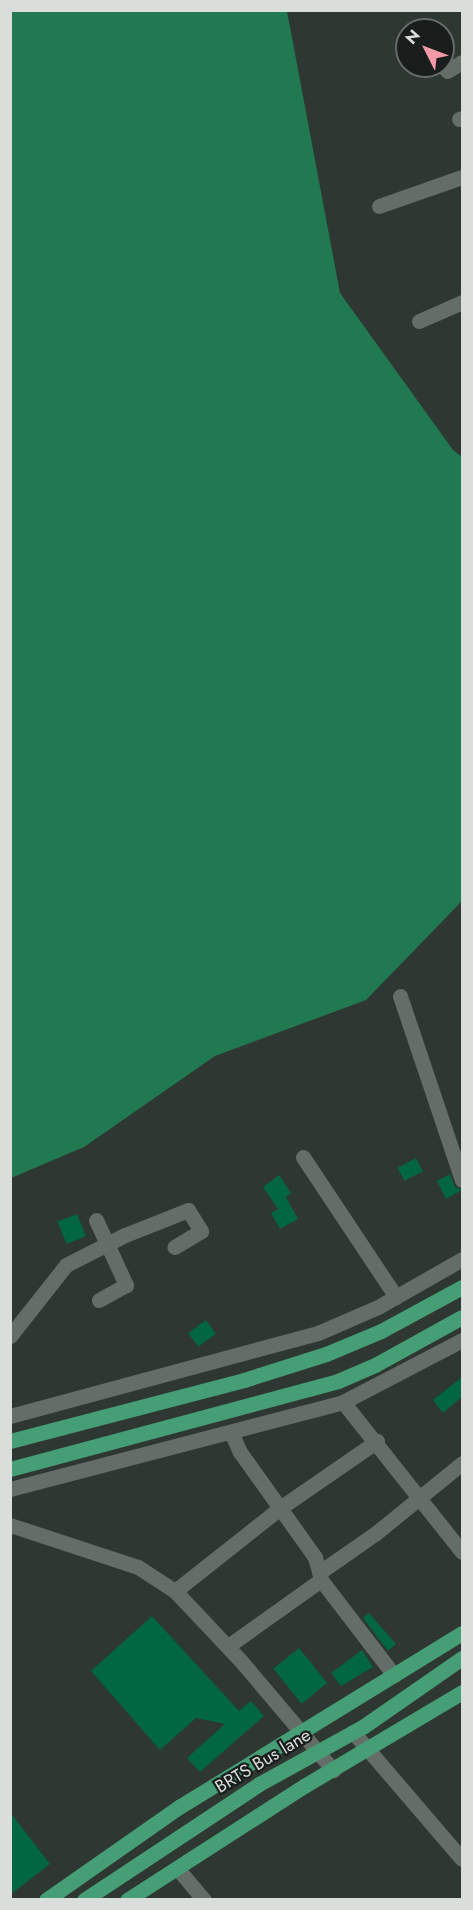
<!DOCTYPE html>
<html>
<head>
<meta charset="utf-8">
<style>
  body { margin:0 }
  #map { position:relative; width:473px; height:1910px; overflow:hidden; background:#2f3732; font-family:Jost,sans-serif }
  div>[style] { position:absolute }
  .forest>* { inset:0; background:#207951 }
  .building>* { inset:0; background:#006741; transform-origin:0 0 }
  .minor>* { height:15px; margin:-7.5px; padding:0 7.5px; transform-origin:7.5px; border-radius:7.5px; background:#646d67 }
  .major>* { height:15px; margin:-7.5px; padding:0 7.5px; transform-origin:7.5px; border-radius:7.5px; background:#459e76 }
  span { translate:-50% -50%; white-space:nowrap; text-align:center; line-height:1.15; -webkit-text-stroke:4.5px #191d1b; paint-order:stroke }
  .street-label { font-size:18px; color:#d9dedb }
  .frame { position:absolute; inset:0; border:12px solid #d9dedb; pointer-events:none }
  .north { position:absolute; left:395px; top:18px; width:60px; height:60px; box-sizing:border-box; background:#191d1b; border:2px solid #666a68; border-radius:50%; rotate:312deg; font-size:16px; font-weight:700; line-height:24px; text-align:center; color:#d9dedb }
  .north::after { content:''; display:block; margin:auto; width:21px; height:27px; background:#f39aa9; clip-path:polygon(50% 0,100% 100%,50% 72%,0 100%) }
</style>
</head>
<body>
<div id="map">
  <div class="forest">
    <div style="clip-path:polygon(11px 10px,287px 11px,340px 293px,453px 450px,462px 457px,462px 901px,366px 1000px,215px 1056px,84px 1147px,11px 1178px)"></div>
  </div>
  <div class="building">
    <div style="left:416px;top:1158px;width:15px;height:21px;rotate:62deg"></div>
    <div style="clip-path:polygon(450px 1174px,455px 1187px,462px 1190px,446px 1199px,437px 1181px)"></div>
    <div style="clip-path:polygon(279px 1175px,291px 1193px,286px 1197px,298px 1219px,280px 1229px,271px 1213px,278px 1209px,263px 1187px)"></div>
    <div style="left:77px;top:1214px;width:24px;height:21px;rotate:68deg"></div>
    <div style="left:206px;top:1320px;width:17px;height:22px;rotate:54deg"></div>
    <div style="clip-path:polygon(462px 1377px,462px 1397px,443px 1413px,433px 1400px)"></div>
    <div style="clip-path:polygon(369px 1613px,396px 1644px,388px 1651px,363px 1618px)"></div>
    <div style="clip-path:polygon(152px 1616px,239px 1711px,251px 1701px,264px 1716px,200px 1772px,187px 1758px,225px 1724px,196px 1718px,160px 1750px,91px 1671px)"></div>
    <div style="left:299px;top:1648px;width:45px;height:33px;rotate:51deg"></div>
    <div style="clip-path:polygon(362px 1650px,373px 1667px,341px 1686px,331px 1673px)"></div>
    <div style="clip-path:polygon(10px 1812px,50px 1864px,10px 1895px)"></div>
  </div>
  <div class="minor">
    <div style="left:447px;top:71px;width:17px;rotate:-31deg"></div>
    <div style="left:459px;top:119px;width:3px;rotate:-18deg"></div>
    <div style="left:379px;top:206px;width:88px;rotate:-19.3deg"></div>
    <div style="left:419px;top:321px;width:47px;rotate:-23.8deg"></div>
    <div style="left:400px;top:996px;width:194px;rotate:71.4deg"></div>
    <div style="left:303px;top:1157px;width:168px;rotate:56.4deg"></div>
    <div style="left:96px;top:1220px;width:72px;rotate:65.2deg"></div>
    <div style="left:126px;top:1285px;width:31px;rotate:151deg"></div>
    <div style="left:10px;top:1336px;width:90px;rotate:-51.7deg"></div>
    <div style="left:66px;top:1265px;width:66px;rotate:-27deg"></div>
    <div style="left:125px;top:1235px;width:68px;rotate:-21.6deg"></div>
    <div style="left:188px;top:1210px;width:25px;rotate:58deg"></div>
    <div style="left:201px;top:1231px;width:31px;rotate:149deg"></div>
    <div style="left:343px;top:1402px;width:191px;rotate:51.6deg"></div>
    <div style="left:10px;top:1416px;width:319px;rotate:-15.1deg"></div>
    <div style="left:318px;top:1333px;width:65px;rotate:-23.4deg"></div>
    <div style="left:378px;top:1307px;width:97px;rotate:-29.7deg"></div>
    <div style="left:231px;top:1432px;width:22px;rotate:66deg"></div>
    <div style="left:240px;top:1452px;width:129px;rotate:54.5deg"></div>
    <div style="left:315px;top:1557px;width:24px;rotate:75deg"></div>
    <div style="left:321px;top:1580px;width:120px;rotate:52.5deg"></div>
    <div style="left:10px;top:1489px;width:344px;rotate:-14.6deg"></div>
    <div style="left:343px;top:1402px;width:134px;rotate:-27.5deg"></div>
    <div style="left:10px;top:1525px;width:135px;rotate:18.2deg"></div>
    <div style="left:138px;top:1567px;width:44px;rotate:33deg"></div>
    <div style="left:175px;top:1591px;width:96px;rotate:46.7deg"></div>
    <div style="left:241px;top:1661px;width:143px;rotate:49.8deg"></div>
    <div style="left:320px;top:1572px;width:68px;rotate:-34.9deg"></div>
    <div style="left:376px;top:1533px;width:111px;rotate:-39.1deg"></div>
    <div style="left:175px;top:1591px;width:134px;rotate:-38.3deg"></div>
    <div style="left:280px;top:1508px;width:118px;rotate:-34.6deg"></div>
    <div style="left:228px;top:1646px;width:114px;rotate:-35.4deg"></div>
    <div style="left:353px;top:1732px;width:167px;rotate:49.4deg"></div>
    <div style="left:177px;top:1868px;width:42px;rotate:49.8deg"></div>
  </div>
  <div class="major">
    <div style="left:10px;top:1441px;width:242px;rotate:-14.6deg"></div>
    <div style="left:244px;top:1380px;width:86px;rotate:-17.6deg"></div>
    <div style="left:326px;top:1354px;width:60px;rotate:-22.7deg"></div>
    <div style="left:381px;top:1331px;width:92px;rotate:-28.5deg"></div>
    <div style="left:10px;top:1469px;width:340px;rotate:-15deg"></div>
    <div style="left:338px;top:1381px;width:40px;rotate:-23.4deg"></div>
    <div style="left:375px;top:1365px;width:99px;rotate:-28.9deg"></div>
    <div style="left:46px;top:1900px;width:162px;rotate:-35deg"></div>
    <div style="left:179px;top:1807px;width:332px;rotate:-31.6deg"></div>
    <div style="left:84px;top:1900px;width:210px;rotate:-33.5deg"></div>
    <div style="left:259px;top:1784px;width:120px;rotate:-28.9deg"></div>
    <div style="left:364px;top:1726px;width:119px;rotate:-34.8deg"></div>
    <div style="left:127px;top:1900px;width:211px;rotate:-32.8deg"></div>
    <div style="left:304px;top:1786px;width:184px;rotate:-30.7deg"></div>
  </div>
  <div class="street-label">
    <span style="left:263px;top:1761px;rotate:-31deg">BRTS Bus lane</span>
  </div>
  <div class="frame"></div>
  <div class="north">N</div>
</div>
</body>
</html>
